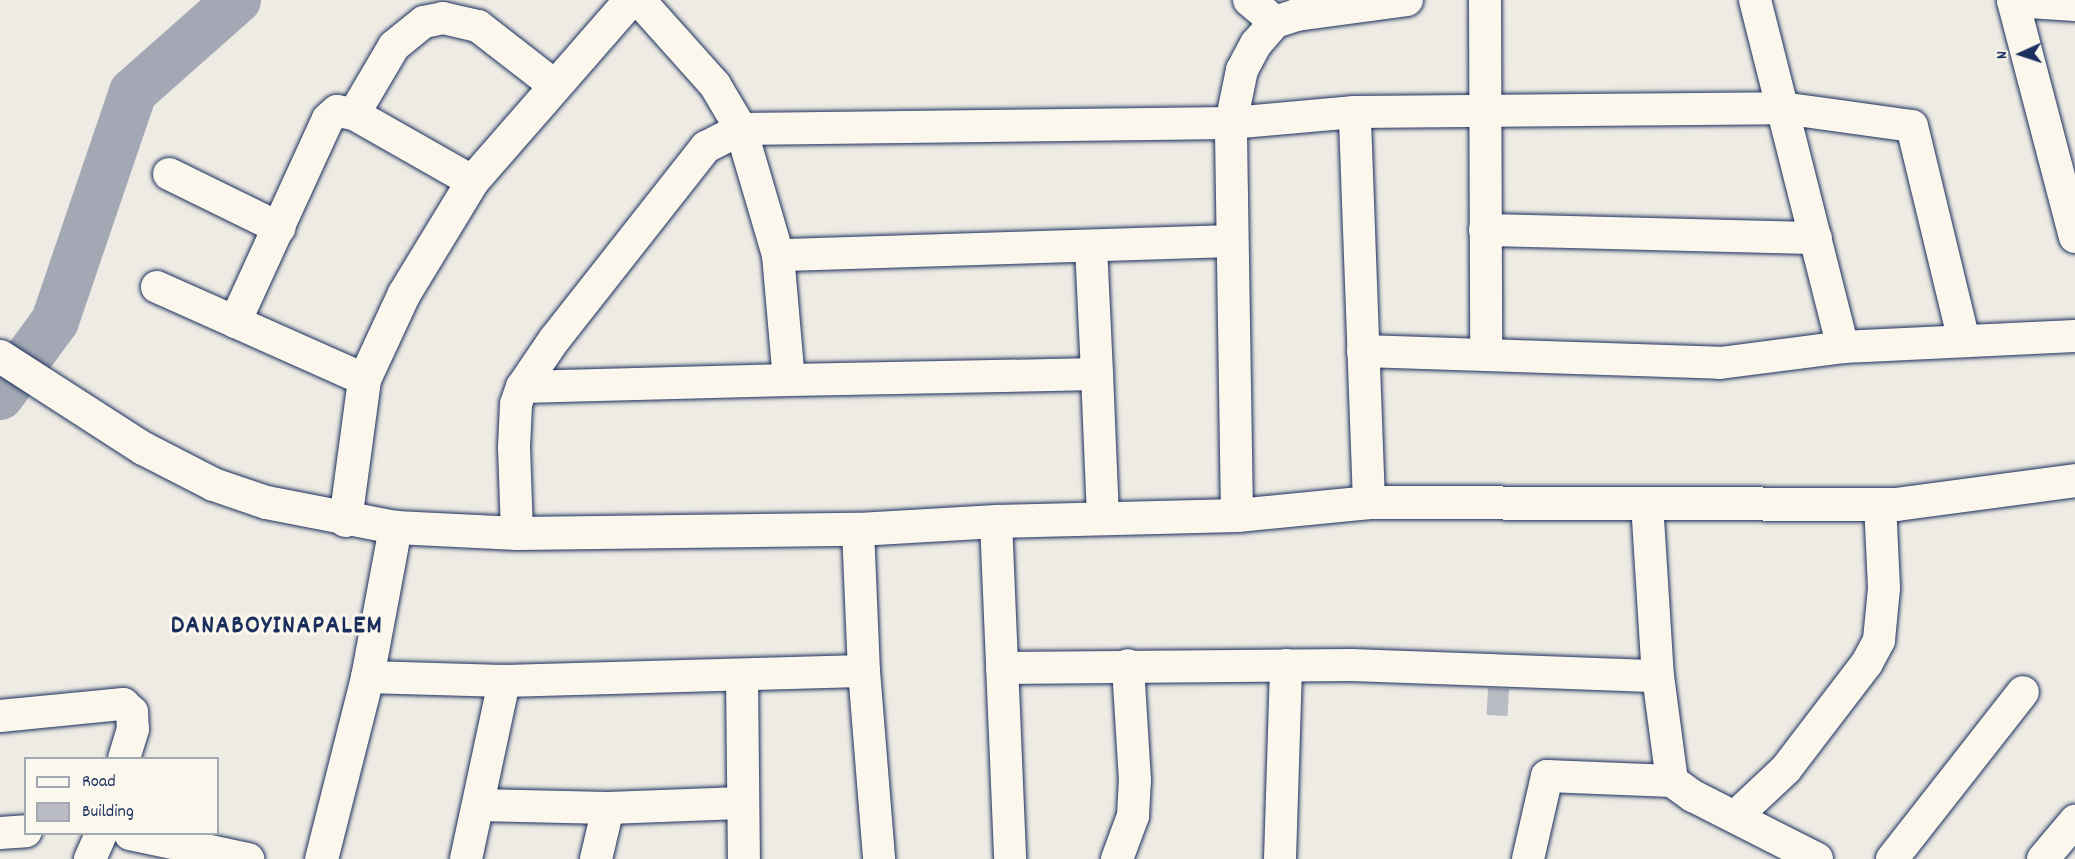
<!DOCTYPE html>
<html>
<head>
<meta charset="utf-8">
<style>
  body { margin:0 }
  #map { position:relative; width:2075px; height:859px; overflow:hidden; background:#eeebe4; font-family:Dekko,sans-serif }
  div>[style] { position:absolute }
  .river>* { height:48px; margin:-24px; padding:0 24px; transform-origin:24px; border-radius:24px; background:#a3a8b4 }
  .building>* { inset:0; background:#b9bcc3; transform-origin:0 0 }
  .roads { filter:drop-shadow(0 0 2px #1b2f5e) drop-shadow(0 0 2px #1b2f5e) }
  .minor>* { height:32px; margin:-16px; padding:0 16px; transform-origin:16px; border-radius:16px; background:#fbf7ec }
  .tertiary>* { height:33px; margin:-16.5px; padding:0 16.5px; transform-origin:16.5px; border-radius:16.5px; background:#fbf7ec }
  span { translate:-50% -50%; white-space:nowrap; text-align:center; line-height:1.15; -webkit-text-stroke:6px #fbf7ec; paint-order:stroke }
  .district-label { font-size:26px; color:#1b2f5e; font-weight:700; letter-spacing:1.5px }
  .legend { position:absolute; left:24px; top:757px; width:195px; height:78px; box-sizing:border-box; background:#fbf7ec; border:2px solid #a1a7b3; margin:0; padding:8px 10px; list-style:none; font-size:18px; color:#1b2f5e }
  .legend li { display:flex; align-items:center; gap:12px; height:30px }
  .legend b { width:30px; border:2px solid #a1a7b3 }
  .north { position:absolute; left:1991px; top:24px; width:60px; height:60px; -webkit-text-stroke:4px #fbf7ec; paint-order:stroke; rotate:267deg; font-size:16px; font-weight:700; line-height:24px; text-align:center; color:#1b2f5e }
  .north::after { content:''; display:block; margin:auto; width:21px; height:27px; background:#1b2f5e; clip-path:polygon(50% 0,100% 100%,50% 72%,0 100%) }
</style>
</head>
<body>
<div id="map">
  <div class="river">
    <div style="left:0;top:396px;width:93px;rotate:-53.7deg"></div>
    <div style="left:55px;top:321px;width:242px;rotate:-71.2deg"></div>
    <div style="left:133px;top:92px;width:139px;rotate:-41.5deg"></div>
  </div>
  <div class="building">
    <div style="left:1488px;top:688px;width:21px;height:27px;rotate:3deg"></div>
  </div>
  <div class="roads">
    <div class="minor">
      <div style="left:1249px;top:0;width:34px;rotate:40deg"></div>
      <div style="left:1485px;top:0;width:355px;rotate:89.8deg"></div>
      <div style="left:1755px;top:0;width:358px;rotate:75.8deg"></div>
      <div style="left:2075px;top:5px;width:62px;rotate:-176.3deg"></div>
      <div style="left:2013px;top:1px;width:244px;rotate:75.3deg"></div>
      <div style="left:354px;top:114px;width:79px;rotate:-59.5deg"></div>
      <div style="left:394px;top:46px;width:38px;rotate:-39deg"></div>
      <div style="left:424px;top:22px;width:19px;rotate:-12deg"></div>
      <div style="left:443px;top:18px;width:36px;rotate:13deg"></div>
      <div style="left:478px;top:26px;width:96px;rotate:37.8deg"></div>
      <div style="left:169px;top:174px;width:123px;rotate:26.1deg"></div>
      <div style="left:1485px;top:230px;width:331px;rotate:1.4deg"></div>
      <div style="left:1232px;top:241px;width:454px;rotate:178.2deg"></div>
      <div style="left:778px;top:255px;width:131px;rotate:-106.4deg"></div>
      <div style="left:741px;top:129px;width:490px;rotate:-0.7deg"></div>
      <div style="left:1231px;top:123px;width:124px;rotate:-5.1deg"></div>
      <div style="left:1091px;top:246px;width:128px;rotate:87.3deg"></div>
      <div style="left:778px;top:255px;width:125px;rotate:85deg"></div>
      <div style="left:157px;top:287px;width:227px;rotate:24deg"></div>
      <div style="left:235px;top:322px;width:223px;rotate:-65.4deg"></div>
      <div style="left:328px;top:119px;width:12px;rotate:-42deg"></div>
      <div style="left:337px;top:111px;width:17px;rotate:10deg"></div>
      <div style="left:354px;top:114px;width:136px;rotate:29.6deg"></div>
      <div style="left:1363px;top:351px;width:357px;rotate:1.9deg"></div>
      <div style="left:1720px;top:363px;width:124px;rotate:-7.4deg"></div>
      <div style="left:1843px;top:347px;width:232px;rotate:-2.7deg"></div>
      <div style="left:522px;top:387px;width:57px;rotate:-55.8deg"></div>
      <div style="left:554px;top:340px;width:246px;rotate:-51.8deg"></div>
      <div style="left:706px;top:147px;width:39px;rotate:-27deg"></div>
      <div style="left:741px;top:129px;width:51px;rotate:-120.6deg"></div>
      <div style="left:715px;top:85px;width:114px;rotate:-131.8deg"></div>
      <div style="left:1369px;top:502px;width:390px;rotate:-92.1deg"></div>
      <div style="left:1355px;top:112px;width:427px;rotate:-0.5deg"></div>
      <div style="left:1782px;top:108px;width:131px;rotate:7.9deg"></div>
      <div style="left:1912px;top:126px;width:221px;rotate:76.4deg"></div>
      <div style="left:1647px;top:503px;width:173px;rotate:86.4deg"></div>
      <div style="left:1658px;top:676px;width:106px;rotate:82.4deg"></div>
      <div style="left:1672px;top:781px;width:26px;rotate:36deg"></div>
      <div style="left:1693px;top:796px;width:139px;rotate:26.9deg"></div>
      <div style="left:1237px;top:515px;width:392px;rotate:-90.9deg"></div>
      <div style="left:1231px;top:123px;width:54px;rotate:-78.3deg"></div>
      <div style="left:1242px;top:70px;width:30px;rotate:-62deg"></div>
      <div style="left:1256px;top:44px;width:29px;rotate:-49deg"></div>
      <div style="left:1275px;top:22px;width:22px;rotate:-18deg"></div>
      <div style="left:1296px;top:15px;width:112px;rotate:-7.7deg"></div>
      <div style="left:996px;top:521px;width:338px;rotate:87.6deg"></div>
      <div style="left:858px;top:529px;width:142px;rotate:87.6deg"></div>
      <div style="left:864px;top:671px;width:189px;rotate:85.4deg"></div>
      <div style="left:517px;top:533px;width:86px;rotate:-92deg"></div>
      <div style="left:514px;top:447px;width:43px;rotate:-87.3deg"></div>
      <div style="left:516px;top:404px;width:18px;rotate:-71deg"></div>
      <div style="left:522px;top:387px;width:267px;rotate:-1.5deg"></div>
      <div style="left:789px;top:380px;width:308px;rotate:-1.1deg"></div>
      <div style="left:1097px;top:374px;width:145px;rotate:87.6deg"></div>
      <div style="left:1002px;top:668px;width:349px;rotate:-0.5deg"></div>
      <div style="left:1351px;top:665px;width:307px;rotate:2.1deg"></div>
      <div style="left:742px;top:675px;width:184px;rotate:89.4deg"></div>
      <div style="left:367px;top:677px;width:137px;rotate:1.7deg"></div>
      <div style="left:504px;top:681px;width:360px;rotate:-1.6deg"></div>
      <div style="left:0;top:716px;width:124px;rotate:-5.6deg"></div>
      <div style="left:123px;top:704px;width:12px;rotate:42deg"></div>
      <div style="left:132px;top:712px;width:17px;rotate:87deg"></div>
      <div style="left:133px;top:729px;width:30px;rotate:107deg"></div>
      <div style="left:478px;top:805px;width:130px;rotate:1.3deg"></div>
      <div style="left:1736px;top:816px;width:69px;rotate:-43.2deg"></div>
      <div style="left:1786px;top:769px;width:133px;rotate:-52.6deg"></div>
      <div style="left:1867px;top:663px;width:26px;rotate:-62deg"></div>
      <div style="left:1879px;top:640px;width:52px;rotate:-84.5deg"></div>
      <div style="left:1884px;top:588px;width:84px;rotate:-92.7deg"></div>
      <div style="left:0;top:833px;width:26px;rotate:-4deg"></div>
      <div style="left:130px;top:834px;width:121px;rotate:12deg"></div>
      <div style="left:90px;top:859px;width:27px;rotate:-66deg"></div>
      <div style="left:466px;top:859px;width:182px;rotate:-77.9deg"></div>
      <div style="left:596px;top:859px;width:52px;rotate:-76.8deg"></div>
      <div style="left:608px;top:808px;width:133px;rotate:-2.2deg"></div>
      <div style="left:1117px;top:859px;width:46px;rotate:-69.6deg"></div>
      <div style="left:1133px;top:816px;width:35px;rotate:-87deg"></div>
      <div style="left:1135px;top:781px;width:116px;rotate:-93.5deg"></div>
      <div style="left:1280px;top:859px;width:194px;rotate:-88.2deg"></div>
      <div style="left:1528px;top:859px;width:85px;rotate:-77.1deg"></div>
      <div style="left:1547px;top:776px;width:125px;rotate:2.3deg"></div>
      <div style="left:1892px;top:859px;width:212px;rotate:-51.9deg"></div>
      <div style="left:2043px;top:859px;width:50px;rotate:-49.9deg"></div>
    </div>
    <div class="tertiary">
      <div style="left:0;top:356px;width:170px;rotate:32.8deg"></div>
      <div style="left:143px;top:448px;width:79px;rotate:27.2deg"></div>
      <div style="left:213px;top:484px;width:56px;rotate:18.8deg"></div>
      <div style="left:266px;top:502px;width:131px;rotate:11deg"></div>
      <div style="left:395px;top:527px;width:122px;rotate:2.8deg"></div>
      <div style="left:517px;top:533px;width:341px;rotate:-0.7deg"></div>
      <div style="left:858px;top:529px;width:138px;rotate:-3.3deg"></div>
      <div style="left:996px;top:521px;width:241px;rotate:-1.4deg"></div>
      <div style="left:1237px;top:515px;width:133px;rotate:-5.6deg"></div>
      <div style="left:1369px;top:502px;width:527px;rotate:0.22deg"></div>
      <div style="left:1896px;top:504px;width:181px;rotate:-7.6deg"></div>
      <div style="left:345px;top:520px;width:142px;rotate:-82.3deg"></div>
      <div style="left:364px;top:379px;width:95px;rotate:-65.1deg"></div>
      <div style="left:404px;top:293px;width:131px;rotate:-58.7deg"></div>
      <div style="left:472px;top:181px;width:240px;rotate:-48.9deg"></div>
      <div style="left:321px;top:859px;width:188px;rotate:-75.8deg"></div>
      <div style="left:367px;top:677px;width:153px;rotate:-79.4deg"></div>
    </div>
  </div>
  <div class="district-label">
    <span style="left:277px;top:627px">DANABOYINAPALEM</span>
  </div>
  <ul class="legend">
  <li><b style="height:8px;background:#fbf7ec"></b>Road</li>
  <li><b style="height:16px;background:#b9bcc3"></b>Building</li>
  </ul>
  <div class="north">N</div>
</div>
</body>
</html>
